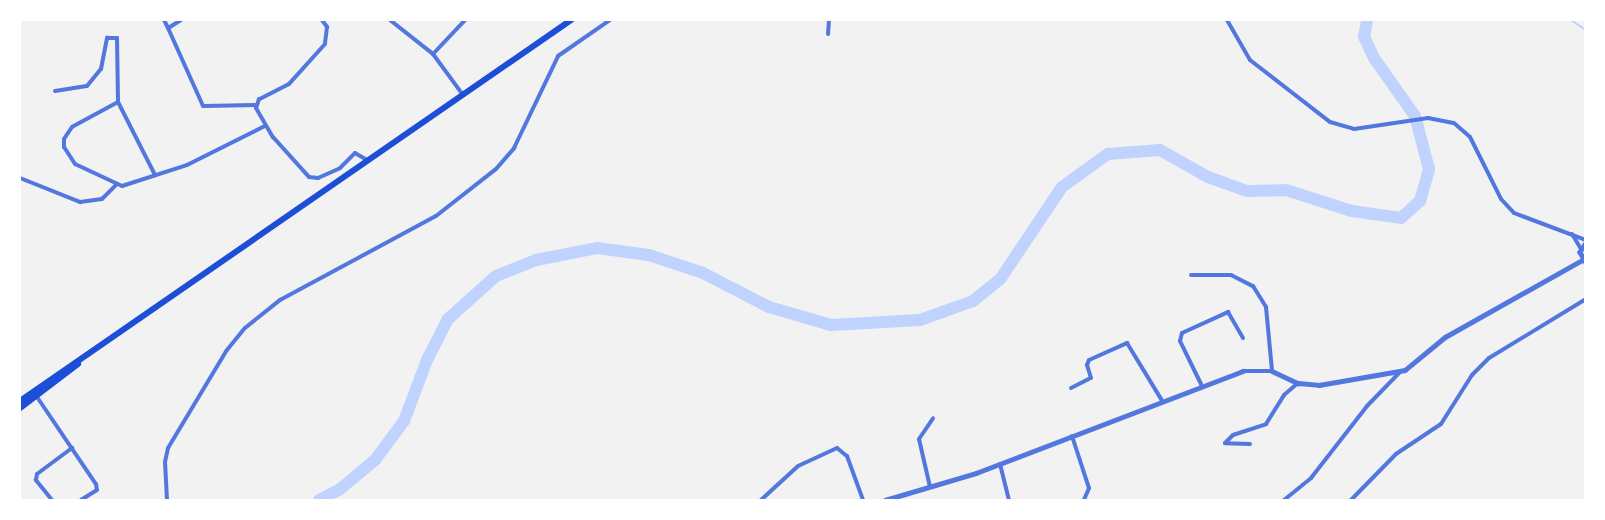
<!DOCTYPE html>
<html>
<head>
<meta charset="utf-8">
<style>
  body { margin:0 }
  #map { position:relative; width:1605px; height:520px; overflow:hidden; background:#f2f2f2; font-family:"Titillium Web",sans-serif }
  div>[style] { position:absolute }
  .stream>* { height:2px; margin:-1px; padding:0 1px; transform-origin:1px; border-radius:1px; background:#bfd3fe }
  .river>* { height:12px; margin:-6px; padding:0 6px; transform-origin:6px; border-radius:6px; background:#bfd3fe }
  .minor>* { height:4px; margin:-2px; padding:0 2px; transform-origin:2px; border-radius:2px; background:#5277de }
  .tertiary>* { height:4.5px; margin:-2.25px; padding:0 2.25px; transform-origin:2.25px; border-radius:2.25px; background:#5277de }
  .primary>* { height:6px; margin:-3px; padding:0 3px; transform-origin:3px; border-radius:3px; background:#1d4ed8 }
  span { translate:-50% -50%; white-space:nowrap; text-align:center; line-height:1.15; -webkit-text-stroke:6px #fff; paint-order:stroke }
  .frame { position:absolute; inset:0; border:21px solid #fff; pointer-events:none }
</style>
</head>
<body>
<div id="map">
  <div class="stream">
    <div style="left:1571px;top:20px;width:18px;rotate:34deg"></div>
  </div>
  <div class="river">
    <div style="left:319px;top:500px;width:22px;rotate:-27deg"></div>
    <div style="left:339px;top:490px;width:47px;rotate:-39.8deg"></div>
    <div style="left:375px;top:460px;width:49px;rotate:-53.4deg"></div>
    <div style="left:404px;top:421px;width:65px;rotate:-69.3deg"></div>
    <div style="left:427px;top:360px;width:46px;rotate:-62.9deg"></div>
    <div style="left:448px;top:319px;width:64px;rotate:-41.9deg"></div>
    <div style="left:496px;top:276px;width:43px;rotate:-21.8deg"></div>
    <div style="left:536px;top:260px;width:62px;rotate:-11.1deg"></div>
    <div style="left:597px;top:248px;width:52px;rotate:7.7deg"></div>
    <div style="left:649px;top:255px;width:57px;rotate:18.4deg"></div>
    <div style="left:703px;top:273px;width:74px;rotate:27.3deg"></div>
    <div style="left:769px;top:307px;width:65px;rotate:16.2deg"></div>
    <div style="left:831px;top:325px;width:89px;rotate:-3.2deg"></div>
    <div style="left:920px;top:320px;width:56px;rotate:-19.7deg"></div>
    <div style="left:973px;top:301px;width:36px;rotate:-39deg"></div>
    <div style="left:1001px;top:278px;width:110px;rotate:-56.2deg"></div>
    <div style="left:1062px;top:187px;width:57px;rotate:-35.7deg"></div>
    <div style="left:1108px;top:154px;width:52px;rotate:-4.4deg"></div>
    <div style="left:1160px;top:150px;width:55px;rotate:29.4deg"></div>
    <div style="left:1208px;top:177px;width:41px;rotate:19.7deg"></div>
    <div style="left:1247px;top:191px;width:39px;rotate:-1deg"></div>
    <div style="left:1286px;top:190px;width:69px;rotate:17.7deg"></div>
    <div style="left:1352px;top:211px;width:49px;rotate:8.1deg"></div>
    <div style="left:1401px;top:218px;width:25px;rotate:-42deg"></div>
    <div style="left:1420px;top:201px;width:33px;rotate:-74deg"></div>
    <div style="left:1429px;top:169px;width:55px;rotate:-104.8deg"></div>
    <div style="left:1415px;top:116px;width:71px;rotate:-125.3deg"></div>
    <div style="left:1374px;top:58px;width:23px;rotate:-115deg"></div>
    <div style="left:1364px;top:37px;width:17px;rotate:-80deg"></div>
  </div>
  <div class="minor">
    <div style="left:164px;top:20px;width:9px;rotate:63deg"></div>
    <div style="left:181px;top:20px;width:15px;rotate:148deg"></div>
    <div style="left:168px;top:28px;width:85px;rotate:65.8deg"></div>
    <div style="left:203px;top:106px;width:53px;rotate:-1.1deg"></div>
    <div style="left:322px;top:20px;width:9px;rotate:54deg"></div>
    <div style="left:327px;top:27px;width:17px;rotate:97deg"></div>
    <div style="left:325px;top:44px;width:54px;rotate:132deg"></div>
    <div style="left:289px;top:84px;width:34px;rotate:153deg"></div>
    <div style="left:259px;top:99px;width:9px;rotate:108deg"></div>
    <div style="left:256px;top:108px;width:34px;rotate:60deg"></div>
    <div style="left:273px;top:137px;width:54px;rotate:48deg"></div>
    <div style="left:309px;top:177px;width:9px;rotate:6deg"></div>
    <div style="left:318px;top:178px;width:24px;rotate:-24deg"></div>
    <div style="left:340px;top:168px;width:21px;rotate:-45deg"></div>
    <div style="left:355px;top:153px;width:14px;rotate:30deg"></div>
    <div style="left:390px;top:20px;width:55px;rotate:38.3deg"></div>
    <div style="left:433px;top:54px;width:51px;rotate:53.8deg"></div>
    <div style="left:1227px;top:20px;width:46px;rotate:60.1deg"></div>
    <div style="left:1250px;top:60px;width:101px;rotate:37.8deg"></div>
    <div style="left:1330px;top:122px;width:25px;rotate:16deg"></div>
    <div style="left:1354px;top:129px;width:75px;rotate:-8.5deg"></div>
    <div style="left:1428px;top:118px;width:26px;rotate:11deg"></div>
    <div style="left:1454px;top:123px;width:21px;rotate:41deg"></div>
    <div style="left:1470px;top:137px;width:69px;rotate:63.4deg"></div>
    <div style="left:1501px;top:199px;width:19px;rotate:47deg"></div>
    <div style="left:1514px;top:213px;width:77px;rotate:20.6deg"></div>
    <div style="left:828px;top:34px;width:14px;rotate:-86deg"></div>
    <div style="left:433px;top:54px;width:47px;rotate:-46.7deg"></div>
    <div style="left:55px;top:91px;width:32px;rotate:-9deg"></div>
    <div style="left:87px;top:86px;width:22px;rotate:-51deg"></div>
    <div style="left:101px;top:69px;width:32px;rotate:-79deg"></div>
    <div style="left:107px;top:38px;width:10px"></div>
    <div style="left:117px;top:38px;width:64px;rotate:89.1deg"></div>
    <div style="left:118px;top:102px;width:52px;rotate:151.5deg"></div>
    <div style="left:72px;top:127px;width:14px;rotate:124deg"></div>
    <div style="left:64px;top:139px;width:8px;rotate:90deg"></div>
    <div style="left:64px;top:147px;width:20px;rotate:57deg"></div>
    <div style="left:75px;top:164px;width:52px;rotate:25.1deg"></div>
    <div style="left:122px;top:186px;width:68px;rotate:-17.9deg"></div>
    <div style="left:187px;top:165px;width:87px;rotate:-26.6deg"></div>
    <div style="left:118px;top:102px;width:82px;rotate:63.1deg"></div>
    <div style="left:20px;top:178px;width:65px;rotate:21.8deg"></div>
    <div style="left:80px;top:202px;width:22px;rotate:-8deg"></div>
    <div style="left:102px;top:199px;width:21px;rotate:-45deg"></div>
    <div style="left:1572px;top:234px;width:17px;rotate:59deg"></div>
    <div style="left:1191px;top:275px;width:40px"></div>
    <div style="left:1231px;top:275px;width:25px;rotate:27deg"></div>
    <div style="left:1253px;top:286px;width:25px;rotate:58deg"></div>
    <div style="left:1266px;top:307px;width:64px;rotate:84.6deg"></div>
    <div style="left:1201px;top:384px;width:48px;rotate:-116deg"></div>
    <div style="left:1180px;top:341px;width:8px;rotate:-76deg"></div>
    <div style="left:1182px;top:333px;width:51px;rotate:-24.5deg"></div>
    <div style="left:1228px;top:312px;width:30px;rotate:60deg"></div>
    <div style="left:1071px;top:388px;width:22px;rotate:-27deg"></div>
    <div style="left:1091px;top:378px;width:14px;rotate:-107deg"></div>
    <div style="left:1087px;top:365px;width:5px;rotate:-68deg"></div>
    <div style="left:1089px;top:360px;width:42px;rotate:-24.1deg"></div>
    <div style="left:1127px;top:343px;width:66px;rotate:58.7deg"></div>
    <div style="left:35px;top:394px;width:109px;rotate:55.9deg"></div>
    <div style="left:96px;top:484px;width:6px;rotate:81deg"></div>
    <div style="left:97px;top:490px;width:19px;rotate:148deg"></div>
    <div style="left:1072px;top:436px;width:55px;rotate:71.9deg"></div>
    <div style="left:1089px;top:488px;width:13px;rotate:113deg"></div>
    <div style="left:1250px;top:444px;width:25px;rotate:-178deg"></div>
    <div style="left:1225px;top:443px;width:11px;rotate:-45deg"></div>
    <div style="left:1233px;top:435px;width:35px;rotate:-18deg"></div>
    <div style="left:1266px;top:424px;width:34px;rotate:-58deg"></div>
    <div style="left:1284px;top:395px;width:18px;rotate:-41deg"></div>
    <div style="left:1000px;top:464px;width:37px;rotate:76deg"></div>
    <div style="left:930px;top:487px;width:49px;rotate:-102.9deg"></div>
    <div style="left:919px;top:439px;width:25px;rotate:-56deg"></div>
    <div style="left:52px;top:500px;width:26px;rotate:-129deg"></div>
    <div style="left:36px;top:480px;width:6px;rotate:-81deg"></div>
    <div style="left:37px;top:474px;width:44px;rotate:-36.6deg"></div>
    <div style="left:167px;top:500px;width:38px;rotate:-93deg"></div>
    <div style="left:165px;top:462px;width:14px;rotate:-78deg"></div>
    <div style="left:168px;top:448px;width:114px;rotate:-59deg"></div>
    <div style="left:227px;top:350px;width:28px;rotate:-51deg"></div>
    <div style="left:245px;top:328px;width:45px;rotate:-38.7deg"></div>
    <div style="left:280px;top:300px;width:177px;rotate:-28.3deg"></div>
    <div style="left:436px;top:216px;width:76px;rotate:-38.1deg"></div>
    <div style="left:496px;top:169px;width:28px;rotate:-49deg"></div>
    <div style="left:514px;top:148px;width:102px;rotate:-64.4deg"></div>
    <div style="left:558px;top:56px;width:63px;rotate:-34.7deg"></div>
    <div style="left:761px;top:500px;width:50px;rotate:-42.6deg"></div>
    <div style="left:798px;top:466px;width:43px;rotate:-24.8deg"></div>
    <div style="left:837px;top:448px;width:13px;rotate:39deg"></div>
    <div style="left:847px;top:456px;width:47px;rotate:70deg"></div>
    <div style="left:1284px;top:500px;width:35px;rotate:-39deg"></div>
    <div style="left:1311px;top:478px;width:91px;rotate:-52.1deg"></div>
    <div style="left:1367px;top:406px;width:49px;rotate:-45.8deg"></div>
    <div style="left:1351px;top:500px;width:64px;rotate:-45.6deg"></div>
    <div style="left:1396px;top:454px;width:54px;rotate:-33.7deg"></div>
    <div style="left:1441px;top:424px;width:58px;rotate:-57.7deg"></div>
    <div style="left:1472px;top:375px;width:24px;rotate:-45deg"></div>
    <div style="left:1489px;top:358px;width:114px;rotate:-31.3deg"></div>
  </div>
  <div class="tertiary">
    <div style="left:1586px;top:243px;width:11px;rotate:124deg"></div>
    <div style="left:1580px;top:252px;width:13px;rotate:61deg"></div>
    <div style="left:885px;top:500px;width:95px;rotate:-16.5deg"></div>
    <div style="left:976px;top:473px;width:286px;rotate:-20.9deg"></div>
    <div style="left:1243px;top:371px;width:29px"></div>
    <div style="left:1272px;top:371px;width:29px;rotate:25deg"></div>
    <div style="left:1298px;top:383px;width:21px;rotate:5deg"></div>
    <div style="left:1319px;top:385px;width:87px;rotate:-9.9deg"></div>
    <div style="left:1405px;top:370px;width:52px;rotate:-39.5deg"></div>
    <div style="left:1445px;top:337px;width:157px;rotate:-29.3deg"></div>
  </div>
  <div class="primary">
    <div style="left:20px;top:401px;width:670px;rotate:-34.66deg"></div>
    <div style="left:20px;top:408px;width:73px;rotate:-37.2deg"></div>
  </div>
  <div class="frame"></div>
</div>
</body>
</html>
